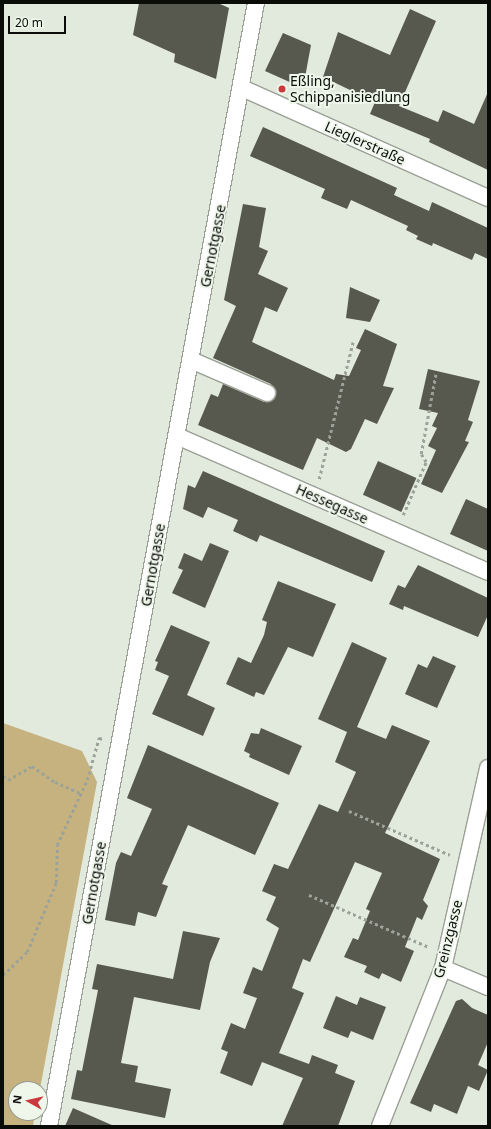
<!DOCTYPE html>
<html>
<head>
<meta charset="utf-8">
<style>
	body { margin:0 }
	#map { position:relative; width:491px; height:1129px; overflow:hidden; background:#e2e9dd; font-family:"Noto Sans",sans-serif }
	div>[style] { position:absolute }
	.green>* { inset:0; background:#c6b27f }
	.building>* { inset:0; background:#58594e; transform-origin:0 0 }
	.path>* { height:2.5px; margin-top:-1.25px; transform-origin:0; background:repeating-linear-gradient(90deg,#9da299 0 3px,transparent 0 6px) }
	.roads { filter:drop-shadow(1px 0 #9aa095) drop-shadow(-1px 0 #9aa095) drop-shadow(0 1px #9aa095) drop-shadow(0 -1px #9aa095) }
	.minor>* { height:16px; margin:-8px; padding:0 8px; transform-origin:8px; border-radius:8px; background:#fff }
	.dots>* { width:11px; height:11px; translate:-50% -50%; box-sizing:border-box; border:2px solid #eff6ea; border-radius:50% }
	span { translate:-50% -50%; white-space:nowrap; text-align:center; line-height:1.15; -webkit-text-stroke:4px #eff6ea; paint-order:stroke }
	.poi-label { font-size:14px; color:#0a0c08 }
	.left { translate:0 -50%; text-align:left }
	.street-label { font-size:14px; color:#0a0c08 }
	.frame { position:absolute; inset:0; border:4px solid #0a0c08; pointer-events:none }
	.north { position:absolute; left:8px; top:1081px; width:40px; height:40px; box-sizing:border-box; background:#eff6ea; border:1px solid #939890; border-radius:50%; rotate:278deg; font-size:11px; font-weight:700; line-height:16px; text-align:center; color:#0a0c08 }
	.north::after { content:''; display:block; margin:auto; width:14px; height:18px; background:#ca3a3d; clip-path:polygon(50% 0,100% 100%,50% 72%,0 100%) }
	.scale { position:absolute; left:8px; top:16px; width:58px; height:18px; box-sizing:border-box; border:2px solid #0a0c08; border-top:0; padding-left:5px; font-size:12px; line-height:14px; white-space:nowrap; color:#0a0c08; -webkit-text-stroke:3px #eff6ea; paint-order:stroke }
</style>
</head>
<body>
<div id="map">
	<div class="green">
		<div style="clip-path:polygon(3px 723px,82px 751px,97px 782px,40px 1089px,16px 1089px,16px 1113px,35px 1113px,33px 1126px,3px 1126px)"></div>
	</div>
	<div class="building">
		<div style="clip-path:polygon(139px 3px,218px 3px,229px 8px,216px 79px,174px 62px,175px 54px,133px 35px)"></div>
		<div style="clip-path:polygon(410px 9px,436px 21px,399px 106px,438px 122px,443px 110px,474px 124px,488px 92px,488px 170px,429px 142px,430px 139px,370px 114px,375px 102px,323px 77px,338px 32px,390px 55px)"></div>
		<div style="clip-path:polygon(283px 33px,311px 45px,303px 88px,265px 71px)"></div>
		<div style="clip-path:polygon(263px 127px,397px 188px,394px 195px,429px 211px,432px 202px,488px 228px,488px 259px,475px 253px,472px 260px,433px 243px,432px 246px,416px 239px,418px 236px,406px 230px,408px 226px,351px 200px,347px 209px,321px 198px,325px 189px,250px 156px)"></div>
		<div style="clip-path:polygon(243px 204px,266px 208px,259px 247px,268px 251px,258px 274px,288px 288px,277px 312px,265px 307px,252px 342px,334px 380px,336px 374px,349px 376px,361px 350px,356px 348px,365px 329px,397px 344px,383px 386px,394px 388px,377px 424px,365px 419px,351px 449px,346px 452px,317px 438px,303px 470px,198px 425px,211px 394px,218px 397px,223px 384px,264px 402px,276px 396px,271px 384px,213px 358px,236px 306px,224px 300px)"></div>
		<div style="clip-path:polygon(350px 287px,380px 300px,370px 322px,346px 318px)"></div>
		<div style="clip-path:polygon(428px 369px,480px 381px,468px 420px,473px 422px,465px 441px,469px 442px,442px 493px,421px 484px,436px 450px,428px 446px,437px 428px,432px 426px,438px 413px,419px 409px)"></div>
		<div style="left:378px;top:461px;width:42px;height:37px;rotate:24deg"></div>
		<div style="clip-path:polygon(203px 471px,385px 551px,372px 582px,260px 535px,257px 542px,233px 531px,238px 520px,208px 507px,203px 518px,183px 509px,188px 485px,195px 488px)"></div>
		<div style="clip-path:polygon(466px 499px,488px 509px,488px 551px,450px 534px)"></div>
		<div style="clip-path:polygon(210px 543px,229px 551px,205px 608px,172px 593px,183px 570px,178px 568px,184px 553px,202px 561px)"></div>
		<div style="clip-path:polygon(418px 565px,488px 598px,488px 615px,478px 637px,404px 606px,403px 610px,389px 604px,398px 585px,405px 588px)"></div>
		<div style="clip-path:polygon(278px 581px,336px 604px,313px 657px,288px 647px,264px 695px,256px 692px,254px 697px,226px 684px,238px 657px,251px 663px,264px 635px,267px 622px,262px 620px)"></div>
		<div style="clip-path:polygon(171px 625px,210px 642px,187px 695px,215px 708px,203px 736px,152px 714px,169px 676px,155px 670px,158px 662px,155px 661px)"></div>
		<div style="clip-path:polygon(352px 642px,387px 658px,357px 727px,386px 739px,392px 725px,430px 741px,385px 833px,440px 859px,423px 900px,428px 906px,422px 920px,417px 917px,405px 947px,414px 951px,401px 982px,382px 973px,379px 979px,364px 972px,367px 966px,344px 957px,353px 938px,358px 940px,370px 911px,366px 909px,382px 873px,355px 862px,310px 962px,303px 959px,292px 988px,304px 993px,279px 1053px,309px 1064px,312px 1055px,338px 1065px,335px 1073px,355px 1081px,338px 1126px,282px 1126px,303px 1078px,262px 1062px,252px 1086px,220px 1073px,228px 1052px,221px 1049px,231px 1023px,245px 1029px,257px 998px,243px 993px,253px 967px,262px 971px,279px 928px,266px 920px,276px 897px,262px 891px,274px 864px,288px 869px,319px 804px,338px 812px,356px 772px,335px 762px,347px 732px,318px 719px)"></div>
		<div style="clip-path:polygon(433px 656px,456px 666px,437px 708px,405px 694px,418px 664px,427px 668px)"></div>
		<div style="clip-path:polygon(261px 728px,302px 746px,289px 775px,249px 757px,250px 754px,244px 751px,251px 733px,259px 734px)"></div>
		<div style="clip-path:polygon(148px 745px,279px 803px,255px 855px,188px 825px,162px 884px,168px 886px,156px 917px,138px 912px,135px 926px,105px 920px,116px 863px,121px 852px,131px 856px,152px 809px,127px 798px)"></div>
		<div style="clip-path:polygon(183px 931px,220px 938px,210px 962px,200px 1010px,134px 997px,121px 1063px,138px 1066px,135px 1082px,171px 1089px,165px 1118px,71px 1099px,77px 1070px,82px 1071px,98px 990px,92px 989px,97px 964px,173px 979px)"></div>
		<div style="clip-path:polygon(336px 996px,357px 1005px,360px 997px,386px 1007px,373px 1040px,351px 1031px,348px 1038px,323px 1028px)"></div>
		<div style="clip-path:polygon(462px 999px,472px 1008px,488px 1015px,488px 1042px,478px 1065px,488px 1070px,479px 1091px,468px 1086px,457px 1114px,434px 1104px,431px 1112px,410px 1103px,456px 1001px)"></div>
		<div style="clip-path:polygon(73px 1108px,114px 1126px,65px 1126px)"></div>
	</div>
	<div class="path">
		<div style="left:319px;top:479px;width:141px;rotate:-76.1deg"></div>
		<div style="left:403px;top:515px;width:58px;rotate:-66.5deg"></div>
		<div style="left:426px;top:462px;width:9px;rotate:-122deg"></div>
		<div style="left:421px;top:454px;width:83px;rotate:-79.6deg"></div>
		<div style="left:3px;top:776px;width:6px;rotate:39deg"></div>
		<div style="left:8px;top:780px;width:28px;rotate:-30deg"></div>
		<div style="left:32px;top:766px;width:28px;rotate:35deg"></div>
		<div style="left:55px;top:782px;width:27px;rotate:24deg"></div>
		<div style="left:349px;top:811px;width:110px;rotate:23.5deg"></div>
		<div style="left:309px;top:895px;width:131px;rotate:23.4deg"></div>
		<div style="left:3px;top:975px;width:33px;rotate:-44deg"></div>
		<div style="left:27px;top:952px;width:75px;rotate:-67.2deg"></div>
		<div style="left:56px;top:883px;width:38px;rotate:-88deg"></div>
		<div style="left:57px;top:845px;width:72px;rotate:-65.2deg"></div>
		<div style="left:87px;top:780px;width:44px;rotate:-74.1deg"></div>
		<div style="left:99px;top:738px;width:5px;rotate:11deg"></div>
	</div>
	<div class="roads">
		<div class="minor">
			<div style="left:242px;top:88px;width:269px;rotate:24.1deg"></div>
			<div style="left:191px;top:360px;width:83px;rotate:23.5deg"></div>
			<div style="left:177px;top:436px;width:339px;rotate:23.6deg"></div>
			<div style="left:443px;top:968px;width:49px;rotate:22.9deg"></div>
			<div style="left:49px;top:1126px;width:1142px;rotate:-79.56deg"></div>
			<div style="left:380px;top:1126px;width:170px;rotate:-68.3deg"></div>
			<div style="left:443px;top:968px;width:205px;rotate:-77.3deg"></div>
		</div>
	</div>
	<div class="dots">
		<div style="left:282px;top:89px;background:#ca3a3d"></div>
	</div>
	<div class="poi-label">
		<span class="left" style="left:290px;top:89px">Eßling,<br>Schippanisiedlung</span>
	</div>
	<div class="street-label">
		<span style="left:365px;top:143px;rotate:24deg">Lieglerstraße</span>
		<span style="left:213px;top:246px;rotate:-79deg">Gernotgasse</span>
		<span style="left:332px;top:504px;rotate:24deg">Hessegasse</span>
		<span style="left:153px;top:565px;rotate:-80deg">Gernotgasse</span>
		<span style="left:94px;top:883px;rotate:-80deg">Gernotgasse</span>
		<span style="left:448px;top:939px;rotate:-76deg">Greinzgasse</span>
	</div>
	<div class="frame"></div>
	<div class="north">N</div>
	<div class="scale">20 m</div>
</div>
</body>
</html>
